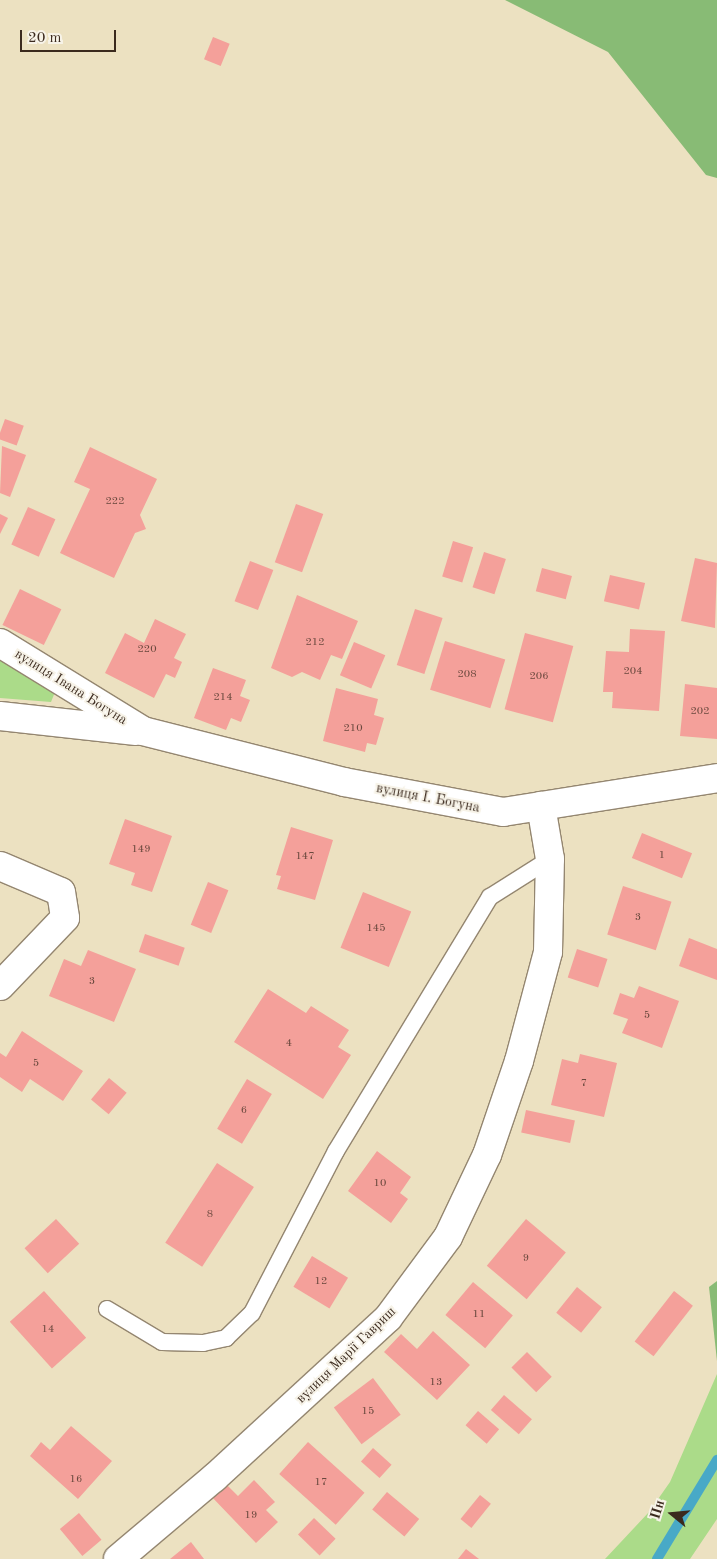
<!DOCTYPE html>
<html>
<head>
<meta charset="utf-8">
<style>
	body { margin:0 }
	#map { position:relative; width:717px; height:1559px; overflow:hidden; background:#ece1c1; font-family:"Old Standard TT",serif }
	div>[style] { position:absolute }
	.green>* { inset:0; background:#abdb89 }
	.forest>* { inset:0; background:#88bb75 }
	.stream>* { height:10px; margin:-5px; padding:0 5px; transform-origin:5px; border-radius:5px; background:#48a9c7 }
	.building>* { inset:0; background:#f4a09a; transform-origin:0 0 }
	.roads { filter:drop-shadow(1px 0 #948670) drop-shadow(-1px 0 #948670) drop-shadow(0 1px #948670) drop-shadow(0 -1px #948670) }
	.service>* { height:16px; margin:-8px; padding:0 8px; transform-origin:8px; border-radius:8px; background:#fff }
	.minor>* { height:28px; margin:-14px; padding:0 14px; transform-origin:14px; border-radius:14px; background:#fff }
	.tertiary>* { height:28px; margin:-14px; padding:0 14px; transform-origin:14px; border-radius:14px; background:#fff }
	span { translate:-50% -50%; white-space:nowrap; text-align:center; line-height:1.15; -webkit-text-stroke:4px #f7f3e8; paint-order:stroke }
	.number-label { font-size:11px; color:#69483d }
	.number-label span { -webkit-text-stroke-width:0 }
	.street-label { font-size:14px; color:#3b2a1e }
	.north { position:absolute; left:647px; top:1489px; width:50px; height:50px; -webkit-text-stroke:4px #f7f3e8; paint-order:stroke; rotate:287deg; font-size:14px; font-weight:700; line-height:20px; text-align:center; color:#3b2a1e }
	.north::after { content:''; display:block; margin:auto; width:18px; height:22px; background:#3b2a1e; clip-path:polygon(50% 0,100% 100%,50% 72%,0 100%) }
	.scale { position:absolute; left:20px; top:30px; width:96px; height:22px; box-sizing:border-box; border:2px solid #3b2a1e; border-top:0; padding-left:6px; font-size:15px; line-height:18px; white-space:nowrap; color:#3b2a1e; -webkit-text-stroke:4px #f7f3e8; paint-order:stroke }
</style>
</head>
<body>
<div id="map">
	<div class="green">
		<div style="clip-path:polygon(0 660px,55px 692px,51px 702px,0 698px)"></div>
		<div style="clip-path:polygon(717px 1374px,717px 1519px,690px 1559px,605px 1559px,649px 1512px,670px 1482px)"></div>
	</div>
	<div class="forest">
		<div style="clip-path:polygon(505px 0,717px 0,717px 178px,706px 175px,608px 52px)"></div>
		<div style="clip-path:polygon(717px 1281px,717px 1361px,709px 1287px)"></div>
	</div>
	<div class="stream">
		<div style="left:657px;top:1559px;width:116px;rotate:-58.8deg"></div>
	</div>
	<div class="building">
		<div style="left:213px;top:37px;width:18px;height:24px;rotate:22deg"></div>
		<div style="left:5px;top:419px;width:20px;height:21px;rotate:20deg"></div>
		<div style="clip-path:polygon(2px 446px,26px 455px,10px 497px,0 493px)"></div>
		<div style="clip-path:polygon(90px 447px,157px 479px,140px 515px,146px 529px,135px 533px,114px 578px,60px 553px,90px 489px,74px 482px)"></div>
		<div style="left:296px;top:504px;width:29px;height:62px;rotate:20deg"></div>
		<div style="left:28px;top:507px;width:30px;height:41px;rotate:24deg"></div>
		<div style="clip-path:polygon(0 514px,8px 518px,0 534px)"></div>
		<div style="left:453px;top:541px;width:21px;height:37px;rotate:17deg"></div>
		<div style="left:484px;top:552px;width:23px;height:37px;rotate:18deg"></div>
		<div style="clip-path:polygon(695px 558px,717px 563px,715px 628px,681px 621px)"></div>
		<div style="left:250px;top:561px;width:25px;height:43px;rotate:21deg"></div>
		<div style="left:542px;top:568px;width:31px;height:24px;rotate:15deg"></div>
		<div style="left:610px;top:575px;width:36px;height:27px;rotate:13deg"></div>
		<div style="left:20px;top:589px;width:46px;height:40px;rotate:26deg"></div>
		<div style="clip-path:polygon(297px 595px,358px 621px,342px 659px,331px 655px,320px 680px,302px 672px,292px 677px,271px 668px)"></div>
		<div style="left:415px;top:609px;width:29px;height:59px;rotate:18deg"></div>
		<div style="clip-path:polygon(155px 619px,186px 634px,174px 658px,182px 662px,175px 678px,166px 674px,154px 698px,105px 673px,125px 633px,144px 643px)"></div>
		<div style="clip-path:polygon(630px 629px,665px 631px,659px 711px,612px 708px,613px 692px,603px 692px,606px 651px,629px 652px)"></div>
		<div style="left:525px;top:633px;width:50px;height:79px;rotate:15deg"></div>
		<div style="left:445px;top:641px;width:63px;height:51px;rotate:17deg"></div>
		<div style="left:354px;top:642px;width:34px;height:36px;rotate:23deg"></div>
		<div style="clip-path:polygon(213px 668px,246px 680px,240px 696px,250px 700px,241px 722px,231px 718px,226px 730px,194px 718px)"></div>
		<div style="clip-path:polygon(685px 684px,717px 688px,717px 739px,680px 736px)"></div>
		<div style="clip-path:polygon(336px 688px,378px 699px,374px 715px,384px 718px,376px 745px,367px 743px,365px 752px,323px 741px)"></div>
		<div style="clip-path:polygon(125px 819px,172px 836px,152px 892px,131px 885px,135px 873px,109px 864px)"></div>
		<div style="clip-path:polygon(291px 827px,333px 840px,315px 900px,277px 889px,281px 876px,276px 875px)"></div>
		<div style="left:642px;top:833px;width:54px;height:27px;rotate:22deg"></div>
		<div style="left:208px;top:882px;width:22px;height:46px;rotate:22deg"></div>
		<div style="left:623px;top:886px;width:51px;height:51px;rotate:18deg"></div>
		<div style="left:363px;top:892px;width:52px;height:60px;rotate:22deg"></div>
		<div style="left:145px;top:934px;width:42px;height:19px;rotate:19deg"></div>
		<div style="clip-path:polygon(689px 938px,717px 949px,717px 980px,679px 966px)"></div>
		<div style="left:577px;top:949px;width:32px;height:30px;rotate:18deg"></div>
		<div style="clip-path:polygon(88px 950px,136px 969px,114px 1022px,49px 996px,64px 959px,81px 966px)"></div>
		<div style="clip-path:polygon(639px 986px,679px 1001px,662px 1048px,622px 1033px,628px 1019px,613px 1014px,620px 993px,634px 998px)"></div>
		<div style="clip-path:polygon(268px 989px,306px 1013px,311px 1006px,349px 1030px,338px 1047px,351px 1055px,323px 1099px,234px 1042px)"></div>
		<div style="clip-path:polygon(22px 1031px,83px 1071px,63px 1101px,30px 1079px,22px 1092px,0 1077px,0 1053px,6px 1057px)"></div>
		<div style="clip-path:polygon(580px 1054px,617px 1063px,604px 1117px,551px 1105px,562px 1059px,578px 1063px)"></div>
		<div style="left:109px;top:1078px;width:23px;height:28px;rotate:40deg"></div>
		<div style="left:247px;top:1079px;width:29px;height:58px;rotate:31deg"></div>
		<div style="left:526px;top:1110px;width:50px;height:23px;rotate:12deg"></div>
		<div style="clip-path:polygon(377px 1151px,411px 1177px,400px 1193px,408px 1199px,391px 1223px,348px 1191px)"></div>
		<div style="left:217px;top:1163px;width:44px;height:95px;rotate:33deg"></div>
		<div style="left:56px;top:1219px;width:34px;height:43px;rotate:47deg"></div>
		<div style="left:526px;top:1219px;width:52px;height:61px;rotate:40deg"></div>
		<div style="left:312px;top:1256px;width:42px;height:36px;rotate:31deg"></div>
		<div style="left:473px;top:1282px;width:52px;height:43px;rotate:40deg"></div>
		<div style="left:577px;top:1287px;width:32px;height:33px;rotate:39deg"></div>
		<div style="left:44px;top:1291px;width:63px;height:46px;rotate:48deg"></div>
		<div style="left:674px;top:1291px;width:24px;height:64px;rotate:38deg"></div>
		<div style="clip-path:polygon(433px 1331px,470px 1365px,437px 1400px,384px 1352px,401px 1334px,417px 1349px)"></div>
		<div style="left:527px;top:1352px;width:35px;height:22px;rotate:45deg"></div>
		<div style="left:373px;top:1378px;width:46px;height:49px;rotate:53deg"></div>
		<div style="left:504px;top:1395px;width:37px;height:20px;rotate:41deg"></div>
		<div style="left:478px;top:1411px;width:28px;height:19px;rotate:41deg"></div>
		<div style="clip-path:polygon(71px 1426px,112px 1461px,78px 1499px,30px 1456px,41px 1442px,50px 1450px)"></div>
		<div style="left:308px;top:1442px;width:76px;height:43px;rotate:42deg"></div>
		<div style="left:373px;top:1448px;width:25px;height:18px;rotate:42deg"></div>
		<div style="clip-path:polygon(254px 1480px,275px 1502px,266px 1510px,278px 1522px,256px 1543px,210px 1495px,224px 1482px,238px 1496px)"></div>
		<div style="left:387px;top:1492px;width:42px;height:23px;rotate:40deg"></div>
		<div style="left:480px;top:1495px;width:14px;height:31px;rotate:39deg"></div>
		<div style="left:79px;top:1513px;width:35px;height:25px;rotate:50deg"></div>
		<div style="left:314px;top:1518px;width:30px;height:23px;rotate:44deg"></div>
		<div style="clip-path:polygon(191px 1542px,204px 1559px,170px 1559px)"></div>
		<div style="clip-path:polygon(466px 1549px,479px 1559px,458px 1559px)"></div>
	</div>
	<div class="roads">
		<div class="service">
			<div style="left:107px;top:1309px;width:64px;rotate:31deg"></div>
			<div style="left:162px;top:1342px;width:41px;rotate:1.4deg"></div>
			<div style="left:203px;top:1343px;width:24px;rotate:-12deg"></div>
			<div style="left:226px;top:1338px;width:36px;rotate:-44deg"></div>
			<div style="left:252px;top:1313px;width:182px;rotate:-62.6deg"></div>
			<div style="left:336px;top:1151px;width:297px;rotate:-58.8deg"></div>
			<div style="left:490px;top:897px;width:71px;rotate:-32.3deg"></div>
		</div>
		<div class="minor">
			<div style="left:0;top:643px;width:168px;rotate:31.6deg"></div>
			<div style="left:0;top:716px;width:137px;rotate:6.3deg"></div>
			<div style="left:0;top:866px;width:66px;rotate:23.1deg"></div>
			<div style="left:61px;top:892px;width:26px;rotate:81deg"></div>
			<div style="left:65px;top:918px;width:94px;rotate:133.7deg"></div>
			<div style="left:118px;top:1559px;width:126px;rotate:-40.2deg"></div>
			<div style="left:214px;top:1478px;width:236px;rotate:-42.6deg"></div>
			<div style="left:388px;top:1318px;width:101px;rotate:-53.5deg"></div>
			<div style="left:448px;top:1237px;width:91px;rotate:-64.6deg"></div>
			<div style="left:487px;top:1155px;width:99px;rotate:-71.2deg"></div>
			<div style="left:519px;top:1061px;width:113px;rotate:-75.1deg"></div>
			<div style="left:548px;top:952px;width:93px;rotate:-88.8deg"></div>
			<div style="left:550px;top:859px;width:54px;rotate:-99.6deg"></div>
		</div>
		<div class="tertiary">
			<div style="left:143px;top:731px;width:207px;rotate:14.2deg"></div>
			<div style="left:344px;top:782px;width:162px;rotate:10.7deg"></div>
			<div style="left:503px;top:812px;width:217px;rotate:-9deg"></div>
		</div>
	</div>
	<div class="number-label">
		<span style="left:115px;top:502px">222</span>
		<span style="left:315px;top:643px">212</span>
		<span style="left:147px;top:650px">220</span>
		<span style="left:633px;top:672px">204</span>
		<span style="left:467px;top:675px">208</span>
		<span style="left:539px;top:677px">206</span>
		<span style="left:223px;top:698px">214</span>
		<span style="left:700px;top:712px">202</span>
		<span style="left:353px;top:729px">210</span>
		<span style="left:141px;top:850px">149</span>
		<span style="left:662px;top:856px">1</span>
		<span style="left:305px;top:857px">147</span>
		<span style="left:638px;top:918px">3</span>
		<span style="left:376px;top:929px">145</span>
		<span style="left:92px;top:982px">3</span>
		<span style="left:647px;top:1016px">5</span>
		<span style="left:289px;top:1044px">4</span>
		<span style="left:36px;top:1064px">5</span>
		<span style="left:584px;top:1084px">7</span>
		<span style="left:244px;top:1111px">6</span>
		<span style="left:380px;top:1184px">10</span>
		<span style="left:210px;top:1215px">8</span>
		<span style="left:526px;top:1259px">9</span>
		<span style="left:321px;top:1282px">12</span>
		<span style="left:479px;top:1315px">11</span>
		<span style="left:48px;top:1330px">14</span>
		<span style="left:436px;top:1383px">13</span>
		<span style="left:368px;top:1412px">15</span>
		<span style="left:76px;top:1480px">16</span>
		<span style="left:321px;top:1483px">17</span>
		<span style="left:251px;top:1516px">19</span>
	</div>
	<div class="street-label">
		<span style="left:71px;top:687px;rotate:32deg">вулиця Івана Богуна</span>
		<span style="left:428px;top:798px;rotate:11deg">вулиця І. Богуна</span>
		<span style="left:346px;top:1355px;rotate:-44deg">вулиця Марії Гавриш</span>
	</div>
	<div class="north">Пн</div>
	<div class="scale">20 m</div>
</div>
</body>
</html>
